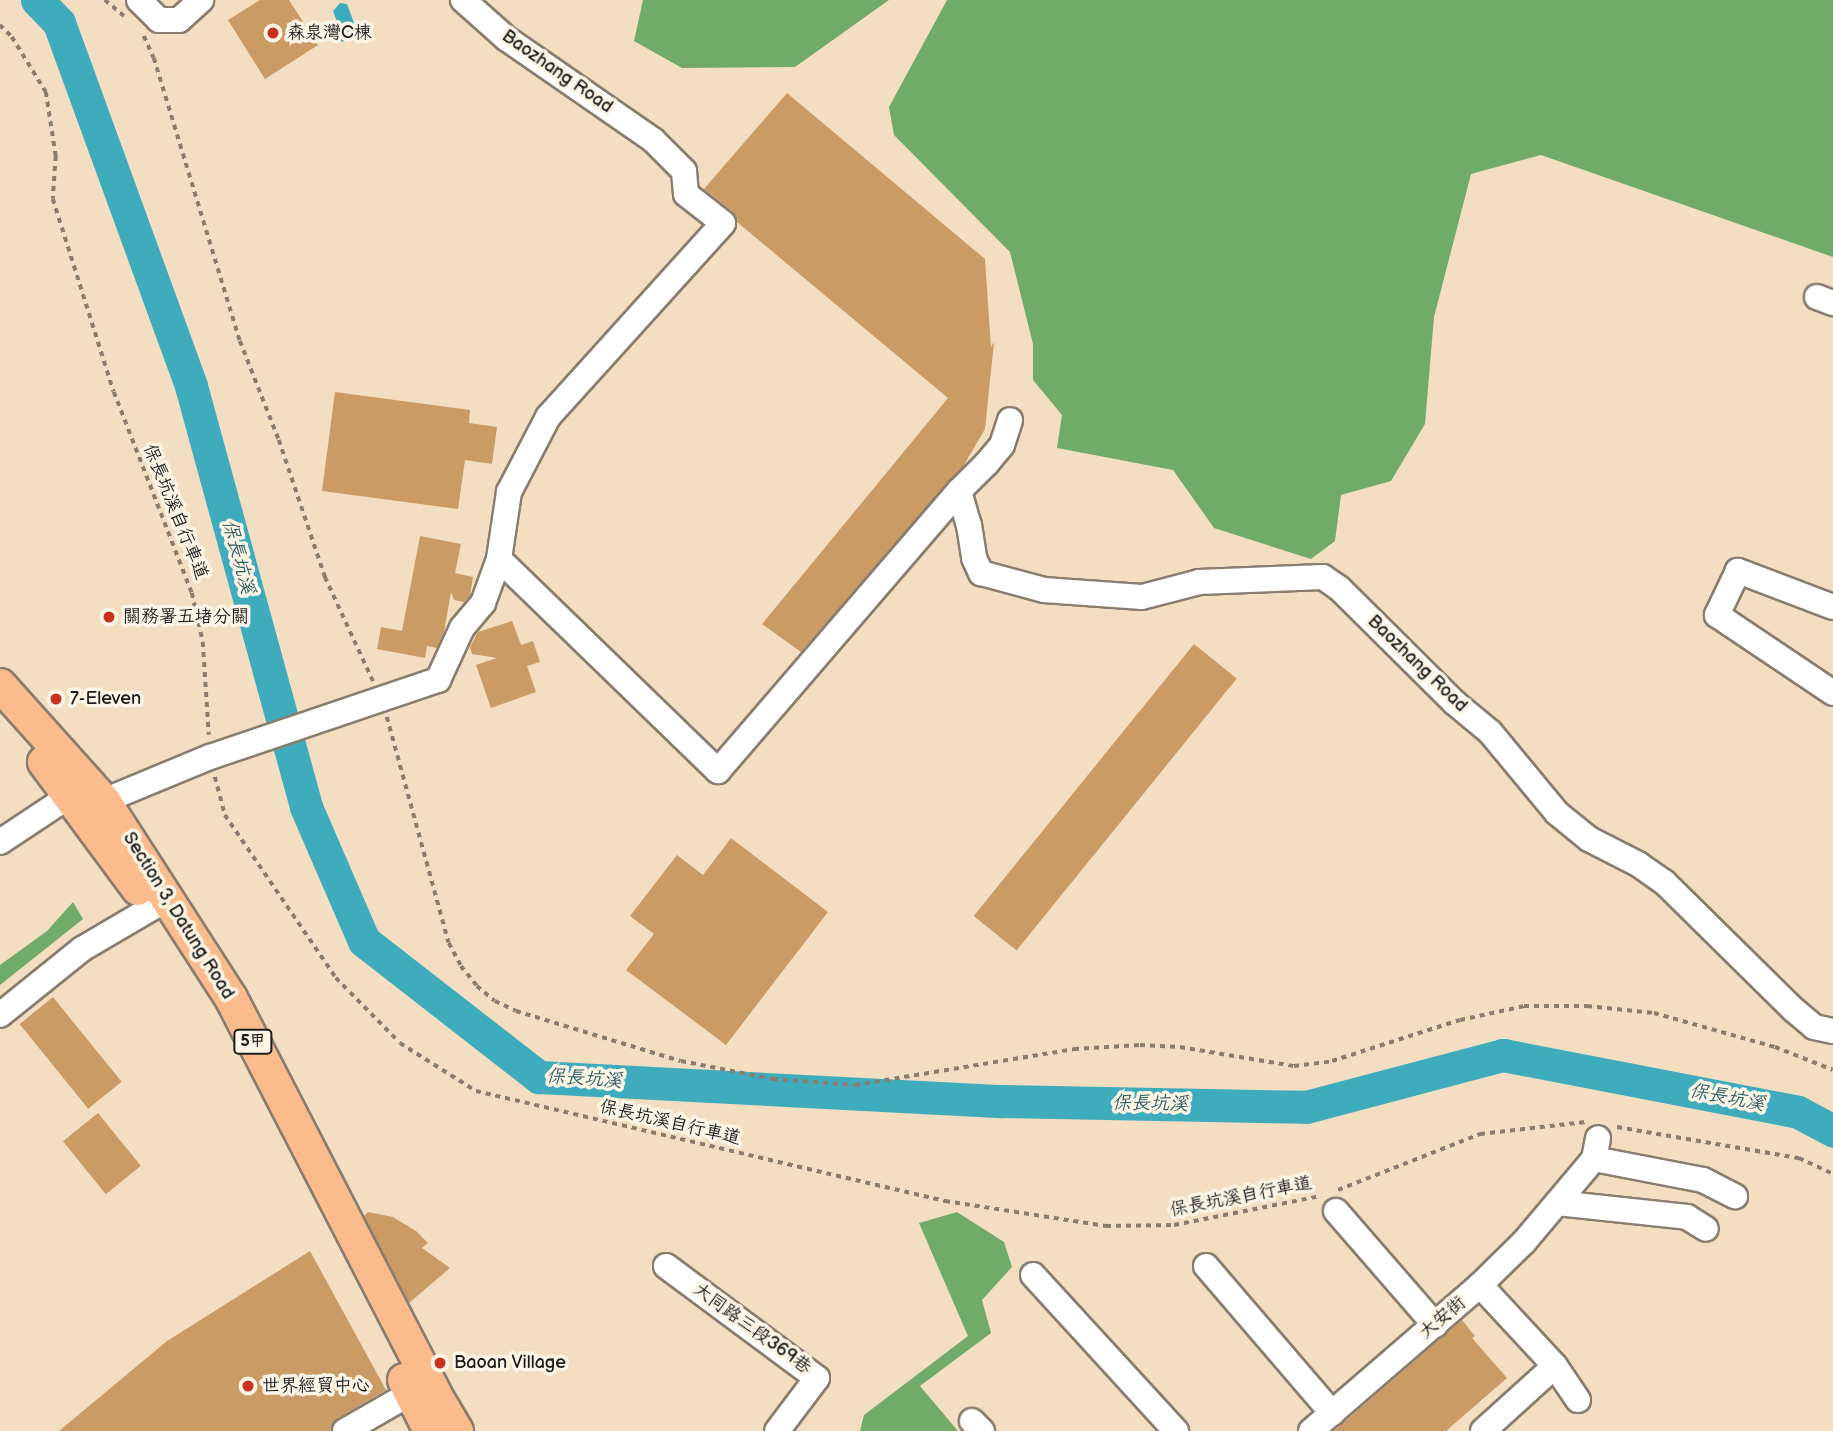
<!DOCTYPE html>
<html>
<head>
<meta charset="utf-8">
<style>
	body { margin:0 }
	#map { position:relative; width:1833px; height:1431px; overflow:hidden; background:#f4dec1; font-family:"Balsamiq Sans","LXGW WenKai TC",sans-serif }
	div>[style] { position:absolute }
	.forest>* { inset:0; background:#71ab6a }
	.water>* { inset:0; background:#3facbe }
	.river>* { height:33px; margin:-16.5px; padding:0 16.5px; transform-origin:16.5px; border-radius:16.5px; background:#3facbe }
	.building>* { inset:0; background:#cb9b65; transform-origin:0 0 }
	.path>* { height:3.5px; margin-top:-1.75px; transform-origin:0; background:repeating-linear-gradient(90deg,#887d6e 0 5px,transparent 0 10px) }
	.roads { filter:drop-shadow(2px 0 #887d6e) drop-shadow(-2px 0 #887d6e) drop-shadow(0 2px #887d6e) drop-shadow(0 -2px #887d6e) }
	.minor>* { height:24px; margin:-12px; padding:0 12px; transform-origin:12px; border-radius:12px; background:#fff }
	.major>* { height:32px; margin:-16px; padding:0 16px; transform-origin:16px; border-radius:16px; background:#fbbb8d }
	.dots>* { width:19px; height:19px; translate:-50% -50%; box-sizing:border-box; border:4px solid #fcf5e5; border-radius:50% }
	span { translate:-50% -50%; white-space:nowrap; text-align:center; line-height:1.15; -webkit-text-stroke:7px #fcf5e5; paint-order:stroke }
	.shield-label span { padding:2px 5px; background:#fcf5e5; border:2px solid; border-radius:5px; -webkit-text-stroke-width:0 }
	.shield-label { font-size:16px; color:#1c1c1c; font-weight:700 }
	.poi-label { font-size:18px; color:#1c1c1c }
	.left { translate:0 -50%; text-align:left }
	.street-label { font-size:18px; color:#1c1c1c }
	.water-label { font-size:19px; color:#2c5d65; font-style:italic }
</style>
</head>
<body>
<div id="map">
	<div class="forest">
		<div style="clip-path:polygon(643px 0,889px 0,795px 67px,682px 68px,634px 41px)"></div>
		<div style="clip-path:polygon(947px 0,1833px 0,1833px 257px,1541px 155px,1471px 174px,1434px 317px,1425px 424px,1391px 481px,1341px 495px,1335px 541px,1311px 559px,1214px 528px,1173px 470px,1057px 448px,1062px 415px,1033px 380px,1033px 344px,1010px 252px,894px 135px,889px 107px)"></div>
		<div style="clip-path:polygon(73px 902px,83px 919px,0 985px,0 965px,47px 931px)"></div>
		<div style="clip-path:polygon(957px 1212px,1004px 1242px,1012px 1267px,982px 1300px,991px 1333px,920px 1386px,958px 1431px,860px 1431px,864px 1415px,968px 1336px,919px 1223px)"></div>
	</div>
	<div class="water">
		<div style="clip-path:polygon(340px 3px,347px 4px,354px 23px,351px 38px,342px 42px,336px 35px,337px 22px,333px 11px)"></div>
	</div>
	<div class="river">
		<div style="left:37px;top:0;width:32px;rotate:46deg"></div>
		<div style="left:59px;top:23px;width:386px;rotate:70deg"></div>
		<div style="left:191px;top:386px;width:436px;rotate:74.7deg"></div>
		<div style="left:306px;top:807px;width:146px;rotate:66.6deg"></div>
		<div style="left:364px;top:941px;width:222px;rotate:37.9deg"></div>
		<div style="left:539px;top:1077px;width:464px;rotate:3deg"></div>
		<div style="left:1002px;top:1101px;width:304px;rotate:1.1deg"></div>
		<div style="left:1306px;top:1107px;width:204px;rotate:-14.8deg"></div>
		<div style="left:1503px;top:1055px;width:300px;rotate:10.9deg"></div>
		<div style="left:1798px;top:1112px;width:40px;rotate:28deg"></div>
	</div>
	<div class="building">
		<div style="clip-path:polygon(260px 0,289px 0,318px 45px,265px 79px,228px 20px)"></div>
		<div style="clip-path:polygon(787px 93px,985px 259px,991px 347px,994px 342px,985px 429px,964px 465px,801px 652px,762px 624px,948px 398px,737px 222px,732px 211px,704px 189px)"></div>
		<div style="clip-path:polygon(335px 392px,470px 410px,469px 423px,497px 427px,492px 464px,465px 460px,458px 509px,322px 491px)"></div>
		<div style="clip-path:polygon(420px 536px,461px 544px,455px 573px,473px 577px,470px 596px,464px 602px,454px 600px,451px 592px,444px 632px,437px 648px,427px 646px,425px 658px,377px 649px,381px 627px,402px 631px)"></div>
		<div style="clip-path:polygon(512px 621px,521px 645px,533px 641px,540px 662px,527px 666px,536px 692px,491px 708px,476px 665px,497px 658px,472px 654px,470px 647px,478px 632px)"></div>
		<div style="left:1194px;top:644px;width:55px;height:350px;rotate:39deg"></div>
		<div style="clip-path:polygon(731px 838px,828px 912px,726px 1045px,626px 970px,654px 934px,630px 916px,677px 855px,703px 875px)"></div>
		<div style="left:53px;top:997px;width:109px;height:43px;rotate:51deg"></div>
		<div style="left:98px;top:1113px;width:68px;height:45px;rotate:51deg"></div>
		<div style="clip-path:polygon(368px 1212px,393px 1217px,416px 1231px,428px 1243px,422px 1248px,450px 1268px,409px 1303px,364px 1216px)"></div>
		<div style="clip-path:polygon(310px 1251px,386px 1390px,338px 1418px,330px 1431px,59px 1431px,167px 1341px)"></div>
		<div style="clip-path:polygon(1462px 1320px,1475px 1336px,1472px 1338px,1507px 1378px,1446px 1431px,1334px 1431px)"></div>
	</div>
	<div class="path">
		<div style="left:105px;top:0;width:25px;rotate:40deg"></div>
		<div style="left:0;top:25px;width:17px;rotate:45deg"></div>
		<div style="left:12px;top:37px;width:65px;rotate:58.3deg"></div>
		<div style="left:46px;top:92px;width:65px;rotate:81.1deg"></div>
		<div style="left:56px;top:156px;width:43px;rotate:94deg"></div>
		<div style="left:53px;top:199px;width:202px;rotate:72.5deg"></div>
		<div style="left:114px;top:392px;width:216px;rotate:68.8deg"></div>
		<div style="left:192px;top:593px;width:50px;rotate:77.3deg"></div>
		<div style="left:203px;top:642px;width:93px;rotate:86.3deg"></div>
		<div style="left:144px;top:36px;width:24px;rotate:66deg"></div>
		<div style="left:154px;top:58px;width:296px;rotate:73.1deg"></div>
		<div style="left:240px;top:341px;width:106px;rotate:68.5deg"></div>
		<div style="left:279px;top:440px;width:145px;rotate:71.4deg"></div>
		<div style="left:325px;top:577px;width:115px;rotate:65.2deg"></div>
		<div style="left:387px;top:717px;width:234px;rotate:74.7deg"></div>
		<div style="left:449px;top:943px;width:26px;rotate:62deg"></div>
		<div style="left:461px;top:966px;width:26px;rotate:51deg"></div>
		<div style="left:477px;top:986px;width:23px;rotate:40deg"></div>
		<div style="left:495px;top:1001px;width:23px;rotate:25deg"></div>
		<div style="left:516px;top:1011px;width:172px;rotate:16.9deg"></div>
		<div style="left:681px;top:1061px;width:94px;rotate:11.1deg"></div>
		<div style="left:773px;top:1079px;width:82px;rotate:4.2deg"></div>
		<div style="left:855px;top:1085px;width:222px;rotate:-9.3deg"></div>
		<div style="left:1074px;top:1049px;width:66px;rotate:-3.5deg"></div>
		<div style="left:1140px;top:1045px;width:40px;rotate:2.9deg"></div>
		<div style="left:1180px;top:1047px;width:116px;rotate:9.5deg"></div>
		<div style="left:1294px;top:1066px;width:38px;rotate:-7deg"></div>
		<div style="left:1332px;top:1061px;width:134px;rotate:-17.8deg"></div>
		<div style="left:1460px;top:1020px;width:66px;rotate:-12.3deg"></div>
		<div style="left:1524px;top:1006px;width:63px"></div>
		<div style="left:1587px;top:1006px;width:67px;rotate:6deg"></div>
		<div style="left:1654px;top:1013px;width:126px;rotate:15.7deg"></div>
		<div style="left:1775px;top:1047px;width:62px;rotate:21.6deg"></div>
		<div style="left:215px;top:777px;width:39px;rotate:75deg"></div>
		<div style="left:225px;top:815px;width:197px;rotate:55.7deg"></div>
		<div style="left:336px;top:978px;width:91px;rotate:45.4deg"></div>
		<div style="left:400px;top:1043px;width:90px;rotate:32.3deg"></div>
		<div style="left:476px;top:1091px;width:482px;rotate:13.2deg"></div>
		<div style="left:945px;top:1201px;width:163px;rotate:8.8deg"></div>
		<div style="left:1106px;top:1226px;width:68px;rotate:-0.8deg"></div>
		<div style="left:1174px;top:1225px;width:150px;rotate:-11.2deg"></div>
		<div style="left:1617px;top:1127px;width:185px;rotate:9.7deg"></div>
		<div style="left:1799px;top:1158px;width:38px;rotate:25deg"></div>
		<div style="left:1338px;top:1190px;width:153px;rotate:-21.5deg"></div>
		<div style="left:1480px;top:1134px;width:106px;rotate:-6.5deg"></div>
	</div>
	<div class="roads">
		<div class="minor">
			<div style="left:139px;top:0;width:28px;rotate:45deg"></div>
			<div style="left:159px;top:20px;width:20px"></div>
			<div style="left:179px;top:20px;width:30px;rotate:-42deg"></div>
			<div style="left:1817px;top:297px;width:17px;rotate:21deg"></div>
			<div style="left:959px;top:491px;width:35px;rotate:74deg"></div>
			<div style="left:969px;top:525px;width:33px;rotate:81deg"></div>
			<div style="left:974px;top:558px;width:17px;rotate:65deg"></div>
			<div style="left:981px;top:573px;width:65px;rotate:15.1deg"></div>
			<div style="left:1044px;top:590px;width:98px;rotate:4.1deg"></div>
			<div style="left:1142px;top:597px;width:59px;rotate:-14.7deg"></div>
			<div style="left:1199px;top:582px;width:124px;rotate:-2.3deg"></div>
			<div style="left:1323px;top:577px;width:19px;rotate:35deg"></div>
			<div style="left:1339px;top:588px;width:163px;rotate:44.8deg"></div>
			<div style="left:1455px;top:703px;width:45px;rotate:39.6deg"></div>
			<div style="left:1490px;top:732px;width:105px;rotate:50.4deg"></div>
			<div style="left:1557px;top:813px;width:41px;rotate:39.1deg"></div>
			<div style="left:1589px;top:839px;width:55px;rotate:27deg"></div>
			<div style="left:1638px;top:864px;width:32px;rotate:35deg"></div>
			<div style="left:1664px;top:882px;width:182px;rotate:44.6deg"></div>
			<div style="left:1794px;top:1010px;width:26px;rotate:40deg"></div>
			<div style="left:1814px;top:1027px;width:19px;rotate:12deg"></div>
			<div style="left:499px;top:559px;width:305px;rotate:44.1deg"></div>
			<div style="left:718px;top:771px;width:369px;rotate:-49.3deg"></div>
			<div style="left:959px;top:491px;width:40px;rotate:-45deg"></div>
			<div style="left:987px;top:463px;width:23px;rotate:-50deg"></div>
			<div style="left:1002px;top:445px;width:26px;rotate:-72deg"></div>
			<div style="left:1833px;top:607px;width:102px;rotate:-159.2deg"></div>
			<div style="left:1738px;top:571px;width:49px;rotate:115.5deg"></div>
			<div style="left:1717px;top:615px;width:140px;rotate:33.9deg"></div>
			<div style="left:89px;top:807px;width:131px;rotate:-22.5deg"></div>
			<div style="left:210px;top:757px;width:241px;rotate:-18.7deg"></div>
			<div style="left:438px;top:680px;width:57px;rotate:-65.2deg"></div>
			<div style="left:462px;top:628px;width:33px;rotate:-50deg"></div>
			<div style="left:483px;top:603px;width:47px;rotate:-70deg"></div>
			<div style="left:499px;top:559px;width:68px;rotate:-81.5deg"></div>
			<div style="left:509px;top:492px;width:85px;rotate:-62.5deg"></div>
			<div style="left:548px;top:417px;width:261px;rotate:-47.9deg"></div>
			<div style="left:723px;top:223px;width:47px;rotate:-141.9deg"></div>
			<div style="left:686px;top:194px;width:23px;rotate:-95deg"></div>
			<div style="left:684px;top:171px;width:44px;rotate:-135deg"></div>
			<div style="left:653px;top:140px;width:178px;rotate:-145.3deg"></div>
			<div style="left:507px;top:39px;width:59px;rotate:-138.4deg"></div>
			<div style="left:0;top:842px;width:85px;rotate:-33.5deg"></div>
			<div style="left:0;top:1015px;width:105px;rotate:-38.8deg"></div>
			<div style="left:82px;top:949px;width:101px;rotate:-30.4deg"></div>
			<div style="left:1594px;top:1159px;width:111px;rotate:10.9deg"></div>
			<div style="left:1703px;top:1180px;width:36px;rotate:27deg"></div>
			<div style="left:1557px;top:1203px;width:131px;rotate:6.1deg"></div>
			<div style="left:1687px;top:1217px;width:22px;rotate:32deg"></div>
			<div style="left:1336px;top:1211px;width:151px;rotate:49deg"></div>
			<div style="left:666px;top:1266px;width:188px;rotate:36.6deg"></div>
			<div style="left:817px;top:1378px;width:66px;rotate:127deg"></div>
			<div style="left:1206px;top:1266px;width:194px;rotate:49.4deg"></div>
			<div style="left:1033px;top:1275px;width:212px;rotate:47.5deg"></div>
			<div style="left:1480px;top:1285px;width:110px;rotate:47.2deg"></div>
			<div style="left:1555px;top:1366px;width:41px;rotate:55.9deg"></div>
			<div style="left:972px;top:1421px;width:14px;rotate:45deg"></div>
			<div style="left:345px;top:1431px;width:76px;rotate:-29.9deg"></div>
			<div style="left:1311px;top:1431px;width:223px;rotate:-40.8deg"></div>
			<div style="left:1480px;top:1285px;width:62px;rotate:-44.3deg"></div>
			<div style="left:1524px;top:1242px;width:109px;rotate:-49.9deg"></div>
			<div style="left:1594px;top:1159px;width:21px;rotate:-79deg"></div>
			<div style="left:1483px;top:1431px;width:97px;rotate:-42.1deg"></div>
		</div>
		<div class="major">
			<div style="left:0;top:685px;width:156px;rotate:48.1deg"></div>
			<div style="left:104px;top:801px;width:234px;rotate:57.2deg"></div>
			<div style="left:231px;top:998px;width:445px;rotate:62.7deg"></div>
			<div style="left:435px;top:1394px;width:43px;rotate:59.3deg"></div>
			<div style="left:44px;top:762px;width:158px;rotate:53.5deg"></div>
			<div style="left:404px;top:1380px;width:57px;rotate:63deg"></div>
		</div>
	</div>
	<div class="dots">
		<div style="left:273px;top:33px;background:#c8321e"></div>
		<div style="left:109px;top:617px;background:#c8321e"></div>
		<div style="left:56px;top:699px;background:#c8321e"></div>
		<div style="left:440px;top:1363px;background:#c8321e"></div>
		<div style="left:248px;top:1386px;background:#c8321e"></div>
	</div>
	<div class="shield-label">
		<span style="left:253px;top:1042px">5甲</span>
	</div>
	<div class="poi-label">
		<span class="left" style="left:287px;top:33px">森泉灣C棟</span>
		<span class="left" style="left:123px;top:617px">關務署五堵分關</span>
		<span class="left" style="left:70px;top:699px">7-Eleven</span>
		<span class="left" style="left:454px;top:1363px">Baoan Village</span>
		<span class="left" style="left:262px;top:1386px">世界經貿中心</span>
	</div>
	<div class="street-label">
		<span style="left:557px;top:72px;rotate:35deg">Baozhang Road</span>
		<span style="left:175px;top:512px;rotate:68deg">保長坑溪自行車道</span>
		<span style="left:1417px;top:664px;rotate:44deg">Baozhang Road</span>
		<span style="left:178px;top:916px;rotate:58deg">Section 3, Datung Road</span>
		<span style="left:670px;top:1123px;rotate:13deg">保長坑溪自行車道</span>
		<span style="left:1241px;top:1197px;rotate:-11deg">保長坑溪自行車道</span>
		<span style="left:1443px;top:1318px;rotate:-41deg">大安街</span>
		<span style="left:752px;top:1329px;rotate:36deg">大同路三段369巷</span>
	</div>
	<div class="water-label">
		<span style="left:238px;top:557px;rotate:75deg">保長坑溪</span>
		<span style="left:584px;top:1079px;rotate:4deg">保長坑溪</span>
		<span style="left:1727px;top:1098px;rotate:11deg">保長坑溪</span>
		<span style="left:1150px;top:1104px;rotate:1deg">保長坑溪</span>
	</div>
</div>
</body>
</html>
